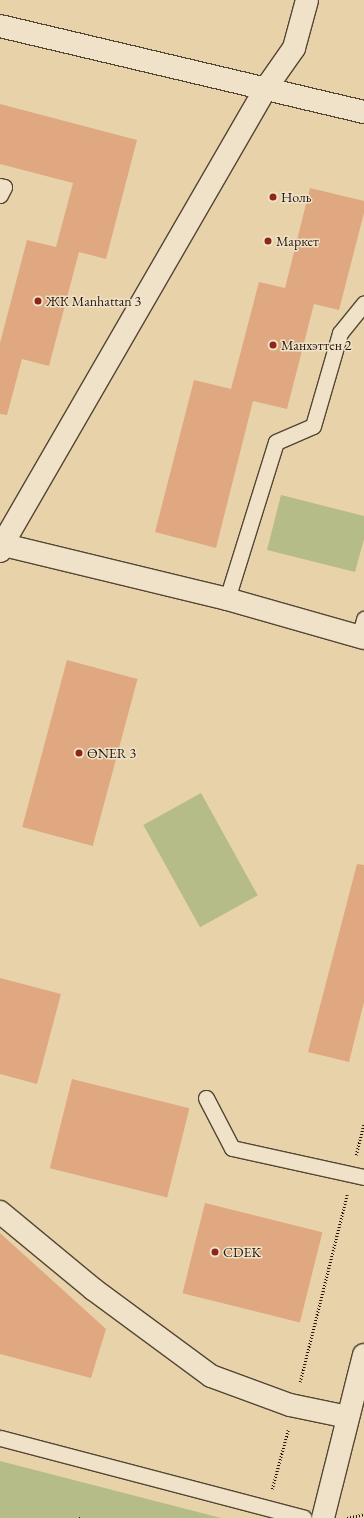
<!DOCTYPE html>
<html>
<head>
<meta charset="utf-8">
<style>
	body { margin:0 }
	#map { position:relative; width:364px; height:1518px; overflow:hidden; background:#e8d2aa; font-family:"EB Garamond",serif }
	div>[style] { position:absolute }
	.green>* { inset:0; background:#b6bc88; transform-origin:0 0 }
	.building>* { inset:0; background:#e0a880; transform-origin:0 0 }
	.path>* { height:2.5px; margin-top:-1.25px; transform-origin:0; background:repeating-linear-gradient(90deg,#22170d 0 1px,transparent 0 3px) }
	.roads { filter:drop-shadow(1px 0 #544634) drop-shadow(-1px 0 #544634) drop-shadow(0 1px #544634) drop-shadow(0 -1px #544634) }
	.lane>* { height:15px; margin:-7.5px; padding:0 7.5px; transform-origin:7.5px; border-radius:7.5px; background:#f0e2c8 }
	.street>* { height:22px; margin:-11px; padding:0 11px; transform-origin:11px; border-radius:11px; background:#f0e2c8 }
	.secondary>* { height:22px; margin:-11px; padding:0 11px; transform-origin:11px; border-radius:11px; background:#f0e2c8 }
	.dots>* { width:11px; height:11px; translate:-50% -50%; box-sizing:border-box; border:2px solid #f0e2c8; border-radius:50% }
	span { translate:-50% -50%; white-space:nowrap; text-align:center; line-height:1.15; -webkit-text-stroke:3px #f0e2c8; paint-order:stroke }
	.poi-label { font-size:14px; color:#22170d }
	.left { translate:0 -50%; text-align:left }
</style>
</head>
<body>
<div id="map">
	<div class="green">
		<div style="clip-path:polygon(281px 495px,364px 516px,364px 539px,355px 572px,267px 550px)"></div>
		<div style="left:201px;top:793px;width:117px;height:66px;rotate:61deg"></div>
		<div style="clip-path:polygon(0 1461px,221px 1518px,0 1518px)"></div>
	</div>
	<div class="building">
		<div style="clip-path:polygon(0 104px,137px 140px,106px 259px,79px 252px,49px 366px,22px 359px,7px 415px,0 414px,0 343px,27px 240px,56px 247px,73px 183px,0 164px)"></div>
		<div style="clip-path:polygon(310px 188px,364px 201px,364px 213px,339px 310px,314px 304px,287px 409px,253px 401px,216px 548px,155px 532px,194px 380px,231px 389px,259px 282px,285px 288px)"></div>
		<div style="left:67px;top:660px;width:73px;height:173px;rotate:15deg"></div>
		<div style="clip-path:polygon(357px 864px,364px 865px,364px 1002px,349px 1062px,308px 1052px)"></div>
		<div style="clip-path:polygon(0 978px,61px 994px,37px 1084px,0 1074px)"></div>
		<div style="left:72px;top:1079px;width:121px;height:92px;rotate:14deg"></div>
		<div style="left:205px;top:1203px;width:121px;height:93px;rotate:14deg"></div>
		<div style="clip-path:polygon(0 1233px,106px 1329px,91px 1378px,0 1354px)"></div>
	</div>
	<div class="path">
		<div style="left:356px;top:1155px;width:32px;rotate:-76deg"></div>
		<div style="left:300px;top:1382px;width:193px;rotate:-75.9deg"></div>
		<div style="left:272px;top:1489px;width:61px;rotate:-74.8deg"></div>
		<div style="left:79px;top:1518px;width:1px"></div>
		<div style="left:347px;top:1518px;width:17px;rotate:-13deg"></div>
	</div>
	<div class="roads">
		<div class="lane">
			<div style="left:0;top:186px;width:4px;rotate:14deg"></div>
			<div style="left:4px;top:187px;width:9px;rotate:117deg"></div>
			<div style="left:227px;top:599px;width:164px;rotate:-72.7deg"></div>
			<div style="left:276px;top:442px;width:40px;rotate:-23.4deg"></div>
			<div style="left:313px;top:426px;width:97px;rotate:-73.8deg"></div>
			<div style="left:340px;top:333px;width:38px;rotate:-51deg"></div>
			<div style="left:359px;top:637px;width:19px;rotate:-74deg"></div>
			<div style="left:206px;top:1098px;width:56px;rotate:62.5deg"></div>
			<div style="left:232px;top:1148px;width:135px;rotate:12.4deg"></div>
			<div style="left:0;top:1438px;width:314px;rotate:14.7deg"></div>
		</div>
		<div class="street">
			<div style="left:0;top:26px;width:374px;rotate:13.3deg"></div>
			<div style="left:0;top:544px;width:234px;rotate:13.6deg"></div>
			<div style="left:227px;top:599px;width:142px;rotate:15.9deg"></div>
			<div style="left:0;top:551px;width:6px;rotate:-72deg"></div>
			<div style="left:2px;top:545px;width:528px;rotate:-59.99deg"></div>
			<div style="left:266px;top:88px;width:49px;rotate:-55deg"></div>
			<div style="left:294px;top:48px;width:50px;rotate:-74.8deg"></div>
			<div style="left:0;top:1212px;width:121px;rotate:39.6deg"></div>
			<div style="left:93px;top:1289px;width:147px;rotate:36.4deg"></div>
			<div style="left:211px;top:1376px;width:84px;rotate:20.2deg"></div>
			<div style="left:290px;top:1405px;width:59px;rotate:11.7deg"></div>
		</div>
		<div class="secondary">
			<div style="left:323px;top:1518px;width:168px;rotate:-75.9deg"></div>
		</div>
	</div>
	<div class="dots">
		<div style="left:273px;top:197px;background:#8f2418"></div>
		<div style="left:268px;top:241px;background:#8f2418"></div>
		<div style="left:38px;top:301px;background:#8f2418"></div>
		<div style="left:273px;top:345px;background:#8f2418"></div>
		<div style="left:79px;top:753px;background:#8f2418"></div>
		<div style="left:215px;top:1252px;background:#8f2418"></div>
	</div>
	<div class="poi-label">
		<span class="left" style="left:281px;top:197px">Ноль</span>
		<span class="left" style="left:276px;top:241px">Маркет</span>
		<span class="left" style="left:46px;top:301px">ЖК Manhattan 3</span>
		<span class="left" style="left:281px;top:345px">Манхэттен 2</span>
		<span class="left" style="left:87px;top:753px">ӨNER 3</span>
		<span class="left" style="left:223px;top:1252px">CDEK</span>
	</div>
</div>
</body>
</html>
